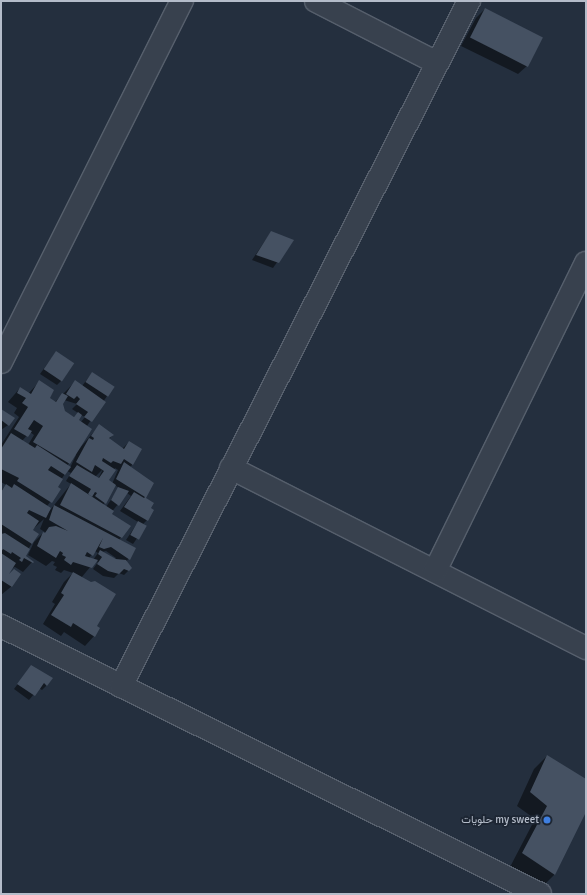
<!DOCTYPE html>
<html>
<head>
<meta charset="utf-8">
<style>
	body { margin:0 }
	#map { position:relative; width:587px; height:895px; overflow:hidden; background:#242f3e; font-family:Signika,Vazirmatn,sans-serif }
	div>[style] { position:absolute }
	.shadow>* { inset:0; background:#0007 }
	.building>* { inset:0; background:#455162; transform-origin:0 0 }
	.roads { filter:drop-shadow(1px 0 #565f6c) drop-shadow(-1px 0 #565f6c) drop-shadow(0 1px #565f6c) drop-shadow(0 -1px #565f6c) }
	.minor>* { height:22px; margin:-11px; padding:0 11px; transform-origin:11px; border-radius:11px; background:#38414e }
	.dots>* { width:11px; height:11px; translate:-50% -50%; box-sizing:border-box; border:2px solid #1d2633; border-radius:50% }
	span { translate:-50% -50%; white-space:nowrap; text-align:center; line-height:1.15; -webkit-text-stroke:3.5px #1d2633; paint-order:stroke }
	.poi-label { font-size:11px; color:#b4bcc9 }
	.right { translate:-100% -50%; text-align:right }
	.frame { position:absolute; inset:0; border:2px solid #b4bcc9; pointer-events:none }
</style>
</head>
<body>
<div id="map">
	<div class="shadow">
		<div style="clip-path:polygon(485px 9px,528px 65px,518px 74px,461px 46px,476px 18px)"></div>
		<div style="clip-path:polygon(271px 232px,292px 241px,273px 268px,252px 260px)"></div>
		<div style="clip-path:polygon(56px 352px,62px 380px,57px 385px,40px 374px)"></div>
		<div style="clip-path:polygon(evenodd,92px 373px,113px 387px,87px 426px,79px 449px,99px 426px,113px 435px,109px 439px,122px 449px,129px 442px,132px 465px,130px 467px,145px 497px,147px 520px,142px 525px,145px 527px,133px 544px,126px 540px,138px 522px,120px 511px,131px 496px,127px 493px,110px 514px,129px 526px,119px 540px,135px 549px,126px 562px,131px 568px,124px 575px,119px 573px,114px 578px,103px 576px,93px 569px,98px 562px,96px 560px,81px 578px,96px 626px,94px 636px,85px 646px,64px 632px,61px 636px,43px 624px,55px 604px,52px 602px,64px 582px,73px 573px,64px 570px,61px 573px,55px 570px,57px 567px,53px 565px,55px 562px,52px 561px,46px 566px,28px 555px,34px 542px,43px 533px,48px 534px,40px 529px,44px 519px,31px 531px,32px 543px,24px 556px,32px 562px,23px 572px,15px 567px,10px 569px,5px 578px,12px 586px,1px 595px,1px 491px,6px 485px,1px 482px,1px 445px,19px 417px,14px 413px,17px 408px,8px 402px,20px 388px,28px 394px,39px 382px,48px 398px,55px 402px,75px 382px,82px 386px,92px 373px,64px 400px,77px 404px,72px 409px,78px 413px,74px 417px,64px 412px,62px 404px,64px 400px,92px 373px,81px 415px,85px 417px,80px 423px,77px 421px,81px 415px,92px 373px,30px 432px,34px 435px,28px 445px,22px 441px,30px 432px,92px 373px,75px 454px,76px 455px,70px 468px,67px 466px,75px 454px,92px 373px,115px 468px,118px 470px,112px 484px,108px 481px,115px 468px,92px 373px,103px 469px,98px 479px,95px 477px,103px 469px,92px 373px,67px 471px,71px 473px,66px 481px,71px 484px,47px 514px,47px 506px,60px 490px,56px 487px,67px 471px,92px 373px,115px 485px,119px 488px,106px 507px,103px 505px,115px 485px,92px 373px,95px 551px,98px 553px,93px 560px,89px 558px,95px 551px,92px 373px,106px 551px,116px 558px,115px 559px,102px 552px,106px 551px)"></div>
		<div style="clip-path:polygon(1px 411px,8px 425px,1px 430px)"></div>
		<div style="clip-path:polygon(31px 666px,47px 685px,42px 690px,39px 688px,29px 700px,14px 689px)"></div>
		<div style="clip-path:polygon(547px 756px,586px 780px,586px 809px,555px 874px,542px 887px,510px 867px,535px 819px,517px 806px,534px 769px)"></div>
	</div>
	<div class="building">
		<div style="left:485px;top:8px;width:65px;height:33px;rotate:27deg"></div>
		<div style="clip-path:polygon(271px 231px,294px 240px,279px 263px,256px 255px)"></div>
		<div style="left:56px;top:351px;width:22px;height:22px;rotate:34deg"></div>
		<div style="left:92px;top:372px;width:27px;height:12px;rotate:33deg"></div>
		<div style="clip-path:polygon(39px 380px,54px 390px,50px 398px,56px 402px,62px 393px,68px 396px,63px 404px,65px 411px,74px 417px,78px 412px,82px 415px,79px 420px,92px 429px,70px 464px,33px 442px,43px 426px,34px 420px,28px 429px,32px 431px,28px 437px,14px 429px,28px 407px,22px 403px,26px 398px,17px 393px,20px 387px,31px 394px)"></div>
		<div style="clip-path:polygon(75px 380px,106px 402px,92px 422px,84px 417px,88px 412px,76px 404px,80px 399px,77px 396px,74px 399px,66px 394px)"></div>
		<div style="clip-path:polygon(1px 409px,15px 418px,9px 426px,1px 420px)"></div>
		<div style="clip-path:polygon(99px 424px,114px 435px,109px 438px,124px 449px,129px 441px,142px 449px,133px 465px,124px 459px,121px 464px,113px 461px,111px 463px,103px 458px,102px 461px,116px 470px,109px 480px,116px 485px,106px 504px,95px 496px,97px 493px,95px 492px,92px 497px,88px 494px,91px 489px,69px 476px,77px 465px,99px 478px,104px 471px,95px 465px,92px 472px,76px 462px,89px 438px,93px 440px,94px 438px,91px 436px)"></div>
		<div style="clip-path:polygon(11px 433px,35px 448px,37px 445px,71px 467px,65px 475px,51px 466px,48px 470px,63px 479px,58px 487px,61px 489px,52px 503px,17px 481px,19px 478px,1px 469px,1px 449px)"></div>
		<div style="clip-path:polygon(124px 462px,154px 483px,146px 498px,154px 503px,151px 508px,154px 510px,148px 521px,124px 507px,134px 492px,144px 498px,145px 497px,116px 479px)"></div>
		<div style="clip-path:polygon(71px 483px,114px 511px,112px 514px,131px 526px,122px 538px,60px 505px)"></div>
		<div style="clip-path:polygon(6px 484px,12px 488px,14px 484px,51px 508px,46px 518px,29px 510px,27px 513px,39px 521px,33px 530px,39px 534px,32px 544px,1px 524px,1px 492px)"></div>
		<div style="clip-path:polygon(118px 487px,129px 491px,119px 506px,111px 500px)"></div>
		<div style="clip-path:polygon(54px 505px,136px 548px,130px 560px,111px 547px,104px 549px,99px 547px,103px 538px,93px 556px,87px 552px,85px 556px,98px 560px,92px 568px,73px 562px,71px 565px,64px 560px,66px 557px,62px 555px,63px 553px,60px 551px,56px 558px,37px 546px,43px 532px,45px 533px,49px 527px,56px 526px,68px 531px,49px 520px)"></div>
		<div style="left:138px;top:521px;width:10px;height:16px;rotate:29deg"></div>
		<div style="clip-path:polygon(5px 533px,30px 549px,26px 556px,34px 562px,33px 563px,24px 558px,22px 562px,19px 560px,21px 558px,12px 552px,11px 554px,3px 549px,1px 552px,1px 534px)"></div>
		<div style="clip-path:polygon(100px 550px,116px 559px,126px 560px,132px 568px,129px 571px,124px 569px,119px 574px,108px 571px,97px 564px,102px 557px,98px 554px)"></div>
		<div style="clip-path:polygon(1px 553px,16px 563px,9px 574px,14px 569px,21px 574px,12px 587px,1px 580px)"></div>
		<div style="clip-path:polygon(73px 572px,91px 582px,95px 581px,116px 594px,97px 626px,100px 628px,95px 637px,73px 623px,71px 627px,51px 615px,64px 595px,61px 593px)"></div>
		<div style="clip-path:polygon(31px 665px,53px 678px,47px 686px,44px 683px,35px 696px,17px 684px)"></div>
		<div style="clip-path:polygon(547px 755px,586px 779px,586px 812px,555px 875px,522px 853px,547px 806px,530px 792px)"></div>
	</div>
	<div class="roads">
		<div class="minor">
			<div style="left:316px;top:1px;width:136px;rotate:27.1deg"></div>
			<div style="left:1px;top:362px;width:404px;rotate:-63.4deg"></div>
			<div style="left:231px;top:468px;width:398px;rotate:26.9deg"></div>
			<div style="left:435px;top:571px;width:343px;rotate:-63.9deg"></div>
			<div style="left:1px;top:626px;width:602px;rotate:26.44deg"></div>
			<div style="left:121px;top:686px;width:768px;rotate:-63.07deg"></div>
		</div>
	</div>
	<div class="dots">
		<div style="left:547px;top:820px;background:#3f7fe0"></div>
	</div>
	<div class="poi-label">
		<span class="right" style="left:539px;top:820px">حلويات my sweet</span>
	</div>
	<div class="frame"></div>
</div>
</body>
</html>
